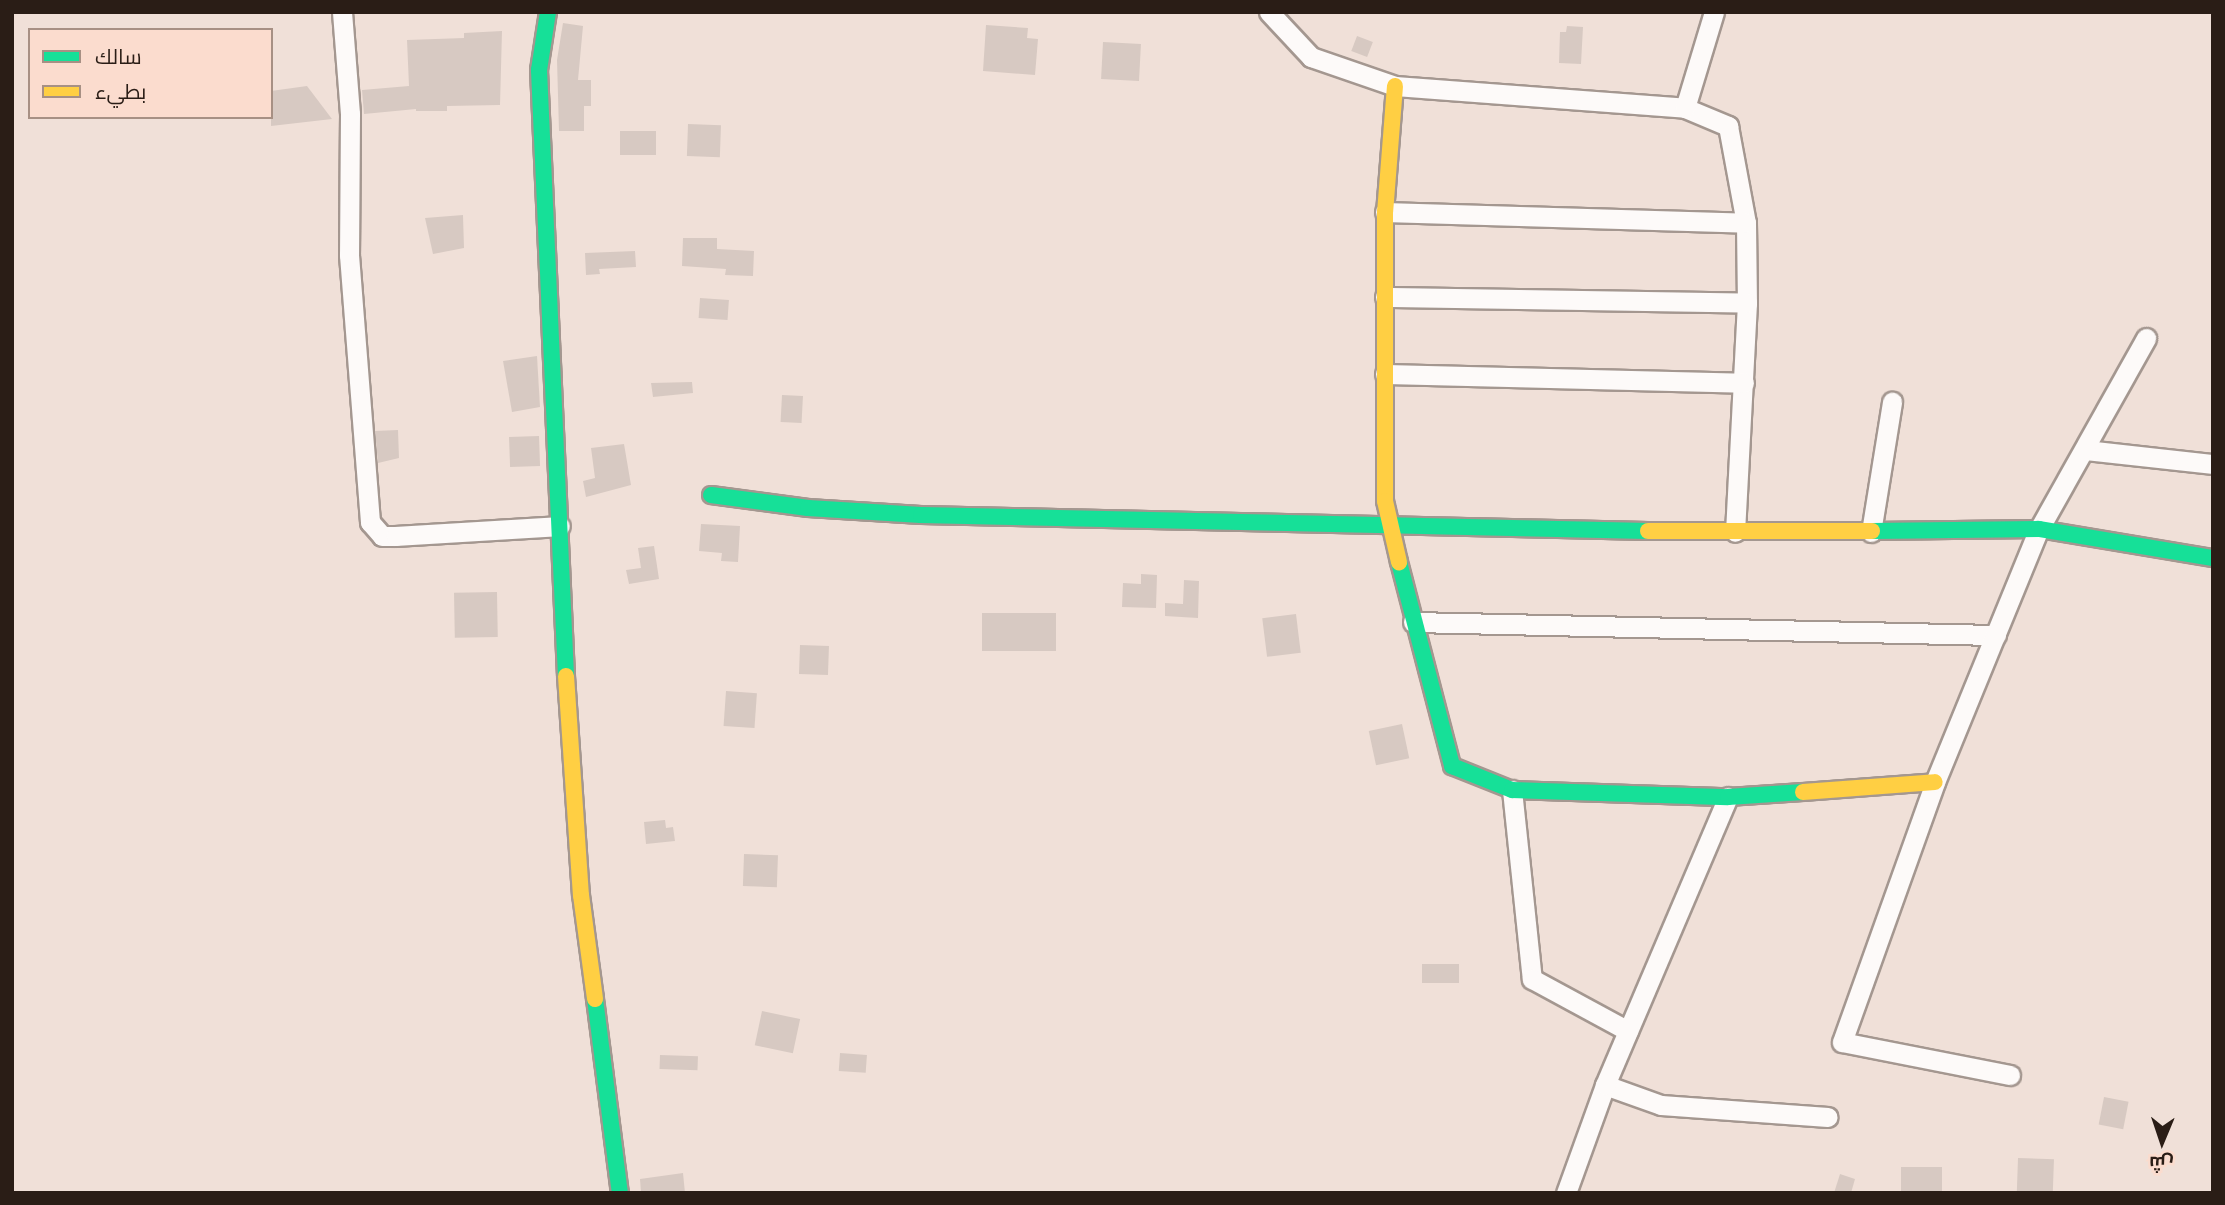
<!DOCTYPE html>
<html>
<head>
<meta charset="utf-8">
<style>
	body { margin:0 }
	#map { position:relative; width:2225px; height:1205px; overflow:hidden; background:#f0e0d8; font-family:Inter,Cairo,sans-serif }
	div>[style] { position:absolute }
	.building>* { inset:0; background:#d7c9c2; transform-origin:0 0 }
	.roads { filter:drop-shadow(2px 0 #a49790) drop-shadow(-2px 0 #a49790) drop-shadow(0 2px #a49790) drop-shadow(0 -2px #a49790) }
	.street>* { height:19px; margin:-9.5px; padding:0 9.5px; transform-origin:9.5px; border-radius:9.5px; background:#fdfaf9 }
	.fast>* { height:16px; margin:-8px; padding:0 8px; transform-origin:8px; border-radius:8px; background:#16e098 }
	.slow>* { height:16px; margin:-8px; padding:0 8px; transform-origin:8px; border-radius:8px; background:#ffcf43 }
	span { translate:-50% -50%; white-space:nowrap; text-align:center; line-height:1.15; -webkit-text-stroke:7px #fbdcce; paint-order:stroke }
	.frame { position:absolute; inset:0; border:14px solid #2a1d16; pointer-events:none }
	.legend { position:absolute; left:28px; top:28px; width:245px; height:91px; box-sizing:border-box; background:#fbdcce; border:2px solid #a79084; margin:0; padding:9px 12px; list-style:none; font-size:21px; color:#2a1d16 }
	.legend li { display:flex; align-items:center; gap:14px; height:35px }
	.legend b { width:35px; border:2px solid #a79084 }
	.north { position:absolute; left:2127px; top:1107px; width:70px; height:70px; -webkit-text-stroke:5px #fbdcce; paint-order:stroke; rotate:182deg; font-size:19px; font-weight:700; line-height:28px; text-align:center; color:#2a1d16 }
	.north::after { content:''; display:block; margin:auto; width:24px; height:32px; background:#2a1d16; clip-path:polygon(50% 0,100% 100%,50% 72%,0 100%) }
</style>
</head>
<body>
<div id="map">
	<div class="building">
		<div style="clip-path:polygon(563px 23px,583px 26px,578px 80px,591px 80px,591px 106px,584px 106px,584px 131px,559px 131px,557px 60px)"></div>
		<div style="clip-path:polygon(986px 25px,1028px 28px,1027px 38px,1038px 39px,1035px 75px,983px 71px)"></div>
		<div style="clip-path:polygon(1567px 26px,1583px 27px,1581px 64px,1559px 63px,1560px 32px,1566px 32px)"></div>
		<div style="clip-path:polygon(502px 31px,500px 105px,447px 106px,447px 111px,416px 111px,416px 109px,364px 114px,362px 90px,409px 86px,407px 40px,464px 38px,464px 33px)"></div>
		<div style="left:1357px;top:36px;width:17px;height:16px;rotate:21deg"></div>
		<div style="left:1103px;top:42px;width:38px;height:37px;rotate:3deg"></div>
		<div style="clip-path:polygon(307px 86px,332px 119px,271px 126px,271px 91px)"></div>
		<div style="left:688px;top:124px;width:33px;height:32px;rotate:2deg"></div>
		<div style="left:620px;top:131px;width:36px;height:24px"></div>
		<div style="clip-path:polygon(463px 215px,464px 248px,433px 254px,425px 218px)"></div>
		<div style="clip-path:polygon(683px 238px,717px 238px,717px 249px,754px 251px,753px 276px,725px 275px,726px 269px,682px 266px)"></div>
		<div style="clip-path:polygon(635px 251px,636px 267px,599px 269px,600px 274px,586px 275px,585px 253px)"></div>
		<div style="left:700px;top:298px;width:29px;height:20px;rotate:4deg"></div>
		<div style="clip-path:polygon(537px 356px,540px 407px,512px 412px,503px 361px)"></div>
		<div style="clip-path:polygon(692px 382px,693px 393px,653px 397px,651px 383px)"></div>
		<div style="left:782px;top:395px;width:21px;height:27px;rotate:3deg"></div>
		<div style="clip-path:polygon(398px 430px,399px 458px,378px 463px,375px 431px)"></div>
		<div style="left:539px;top:436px;width:30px;height:30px;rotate:88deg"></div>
		<div style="clip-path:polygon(624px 444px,631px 485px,586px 497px,583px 481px,595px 478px,591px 448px)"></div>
		<div style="clip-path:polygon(701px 524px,740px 526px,738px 562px,721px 561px,722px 553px,699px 551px)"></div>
		<div style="clip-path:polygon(654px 546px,659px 579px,629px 584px,626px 570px,641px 568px,638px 548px)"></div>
		<div style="clip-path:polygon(1141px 574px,1157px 575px,1156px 608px,1122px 607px,1123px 583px,1141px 584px)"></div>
		<div style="clip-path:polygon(1184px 580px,1199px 581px,1198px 618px,1165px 616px,1165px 603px,1183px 604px)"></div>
		<div style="left:497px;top:592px;width:45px;height:43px;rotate:89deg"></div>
		<div style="left:982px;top:613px;width:74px;height:38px"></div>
		<div style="left:1296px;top:614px;width:39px;height:34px;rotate:83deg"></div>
		<div style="left:800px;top:645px;width:29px;height:29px;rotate:2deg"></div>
		<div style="left:726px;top:691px;width:31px;height:35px;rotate:4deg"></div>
		<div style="left:1402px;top:724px;width:35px;height:34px;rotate:78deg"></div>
		<div style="clip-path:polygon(665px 820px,666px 828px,673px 827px,675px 841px,646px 844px,644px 822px)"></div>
		<div style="left:744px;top:854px;width:34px;height:32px;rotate:2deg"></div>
		<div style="left:1422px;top:964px;width:37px;height:19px"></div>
		<div style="left:762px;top:1011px;width:39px;height:35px;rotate:12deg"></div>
		<div style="left:840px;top:1053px;width:27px;height:18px;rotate:4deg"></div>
		<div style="left:660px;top:1055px;width:38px;height:14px;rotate:2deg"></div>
		<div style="left:2104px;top:1097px;width:25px;height:28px;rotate:11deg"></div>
		<div style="left:2018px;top:1158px;width:36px;height:35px;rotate:2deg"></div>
		<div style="left:1942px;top:1167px;width:26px;height:41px;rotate:90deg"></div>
		<div style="clip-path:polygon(683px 1173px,685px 1193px,641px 1193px,640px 1179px)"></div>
		<div style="clip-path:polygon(1840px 1174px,1855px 1179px,1851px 1193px,1834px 1193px)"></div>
	</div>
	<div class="roads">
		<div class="street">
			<div style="left:342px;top:12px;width:102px;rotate:85.5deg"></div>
			<div style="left:350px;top:114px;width:141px;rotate:90.4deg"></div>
			<div style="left:349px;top:255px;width:268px;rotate:85.5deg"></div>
			<div style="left:370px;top:522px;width:18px;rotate:49deg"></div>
			<div style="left:382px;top:536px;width:14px"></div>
			<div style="left:396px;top:536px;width:164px;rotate:-3.5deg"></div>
			<div style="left:1269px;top:12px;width:62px;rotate:47deg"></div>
			<div style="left:1311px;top:57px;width:89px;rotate:19deg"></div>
			<div style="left:1395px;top:86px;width:291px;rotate:4.3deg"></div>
			<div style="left:1685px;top:108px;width:47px;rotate:22.7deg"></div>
			<div style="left:1728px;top:126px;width:99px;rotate:79.5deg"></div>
			<div style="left:1746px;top:223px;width:80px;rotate:89.3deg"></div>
			<div style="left:1747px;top:303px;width:229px;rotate:93deg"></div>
			<div style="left:1685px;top:108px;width:100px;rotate:-73.2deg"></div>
			<div style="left:1385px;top:212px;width:361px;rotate:1.7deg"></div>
			<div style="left:1385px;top:297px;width:362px;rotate:0.9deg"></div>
			<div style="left:1385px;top:374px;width:359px;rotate:1.4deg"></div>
			<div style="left:2086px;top:450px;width:128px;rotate:6.3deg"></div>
			<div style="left:1871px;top:532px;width:132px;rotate:-80.8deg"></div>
			<div style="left:1413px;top:622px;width:583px;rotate:1.28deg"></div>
			<div style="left:1512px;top:790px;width:190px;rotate:84deg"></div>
			<div style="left:1532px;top:979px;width:109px;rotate:28.4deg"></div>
			<div style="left:2010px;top:1075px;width:171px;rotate:-168.9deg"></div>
			<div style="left:1842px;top:1042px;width:276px;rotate:-70.3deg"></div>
			<div style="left:1935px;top:782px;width:274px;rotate:-67.7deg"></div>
			<div style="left:2039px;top:529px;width:219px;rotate:-60.7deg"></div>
			<div style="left:1605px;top:1085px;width:59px;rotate:19.7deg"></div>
			<div style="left:1661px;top:1105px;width:167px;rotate:4.1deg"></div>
			<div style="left:1566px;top:1193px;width:115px;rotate:-70.1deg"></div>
			<div style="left:1605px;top:1085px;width:313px;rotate:-66.9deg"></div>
		</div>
		<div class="fast">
			<div style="left:548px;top:12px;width:59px;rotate:98.8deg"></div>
			<div style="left:539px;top:70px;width:607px;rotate:87.45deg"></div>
			<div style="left:711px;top:495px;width:98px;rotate:7.6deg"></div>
			<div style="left:808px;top:508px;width:113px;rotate:3.5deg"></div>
			<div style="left:921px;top:515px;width:727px;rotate:1.26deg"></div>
			<div style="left:1872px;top:531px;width:167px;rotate:-0.7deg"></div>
			<div style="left:2039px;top:529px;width:176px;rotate:9.5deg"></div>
			<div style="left:1399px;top:562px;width:211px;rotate:75.4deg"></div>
			<div style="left:1452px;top:766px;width:65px;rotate:21.8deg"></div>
			<div style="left:1512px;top:790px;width:216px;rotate:1.9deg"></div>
			<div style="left:1728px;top:797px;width:75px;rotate:-3.8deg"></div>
			<div style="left:595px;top:999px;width:196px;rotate:82.7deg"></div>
		</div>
		<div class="slow">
			<div style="left:1395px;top:86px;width:126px;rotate:94.5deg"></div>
			<div style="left:1385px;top:212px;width:289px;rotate:90deg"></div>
			<div style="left:1385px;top:501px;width:63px;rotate:77.1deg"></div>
			<div style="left:1648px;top:531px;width:224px"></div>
			<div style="left:566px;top:676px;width:220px;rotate:86.1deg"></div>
			<div style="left:581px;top:895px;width:105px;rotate:82.3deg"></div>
			<div style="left:1803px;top:792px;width:132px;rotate:-4.3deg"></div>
		</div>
	</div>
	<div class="frame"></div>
	<ul class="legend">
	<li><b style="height:9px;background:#16e098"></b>سالك</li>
	<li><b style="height:9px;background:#ffcf43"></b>بطيء</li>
	</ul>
	<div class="north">ش</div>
</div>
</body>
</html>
